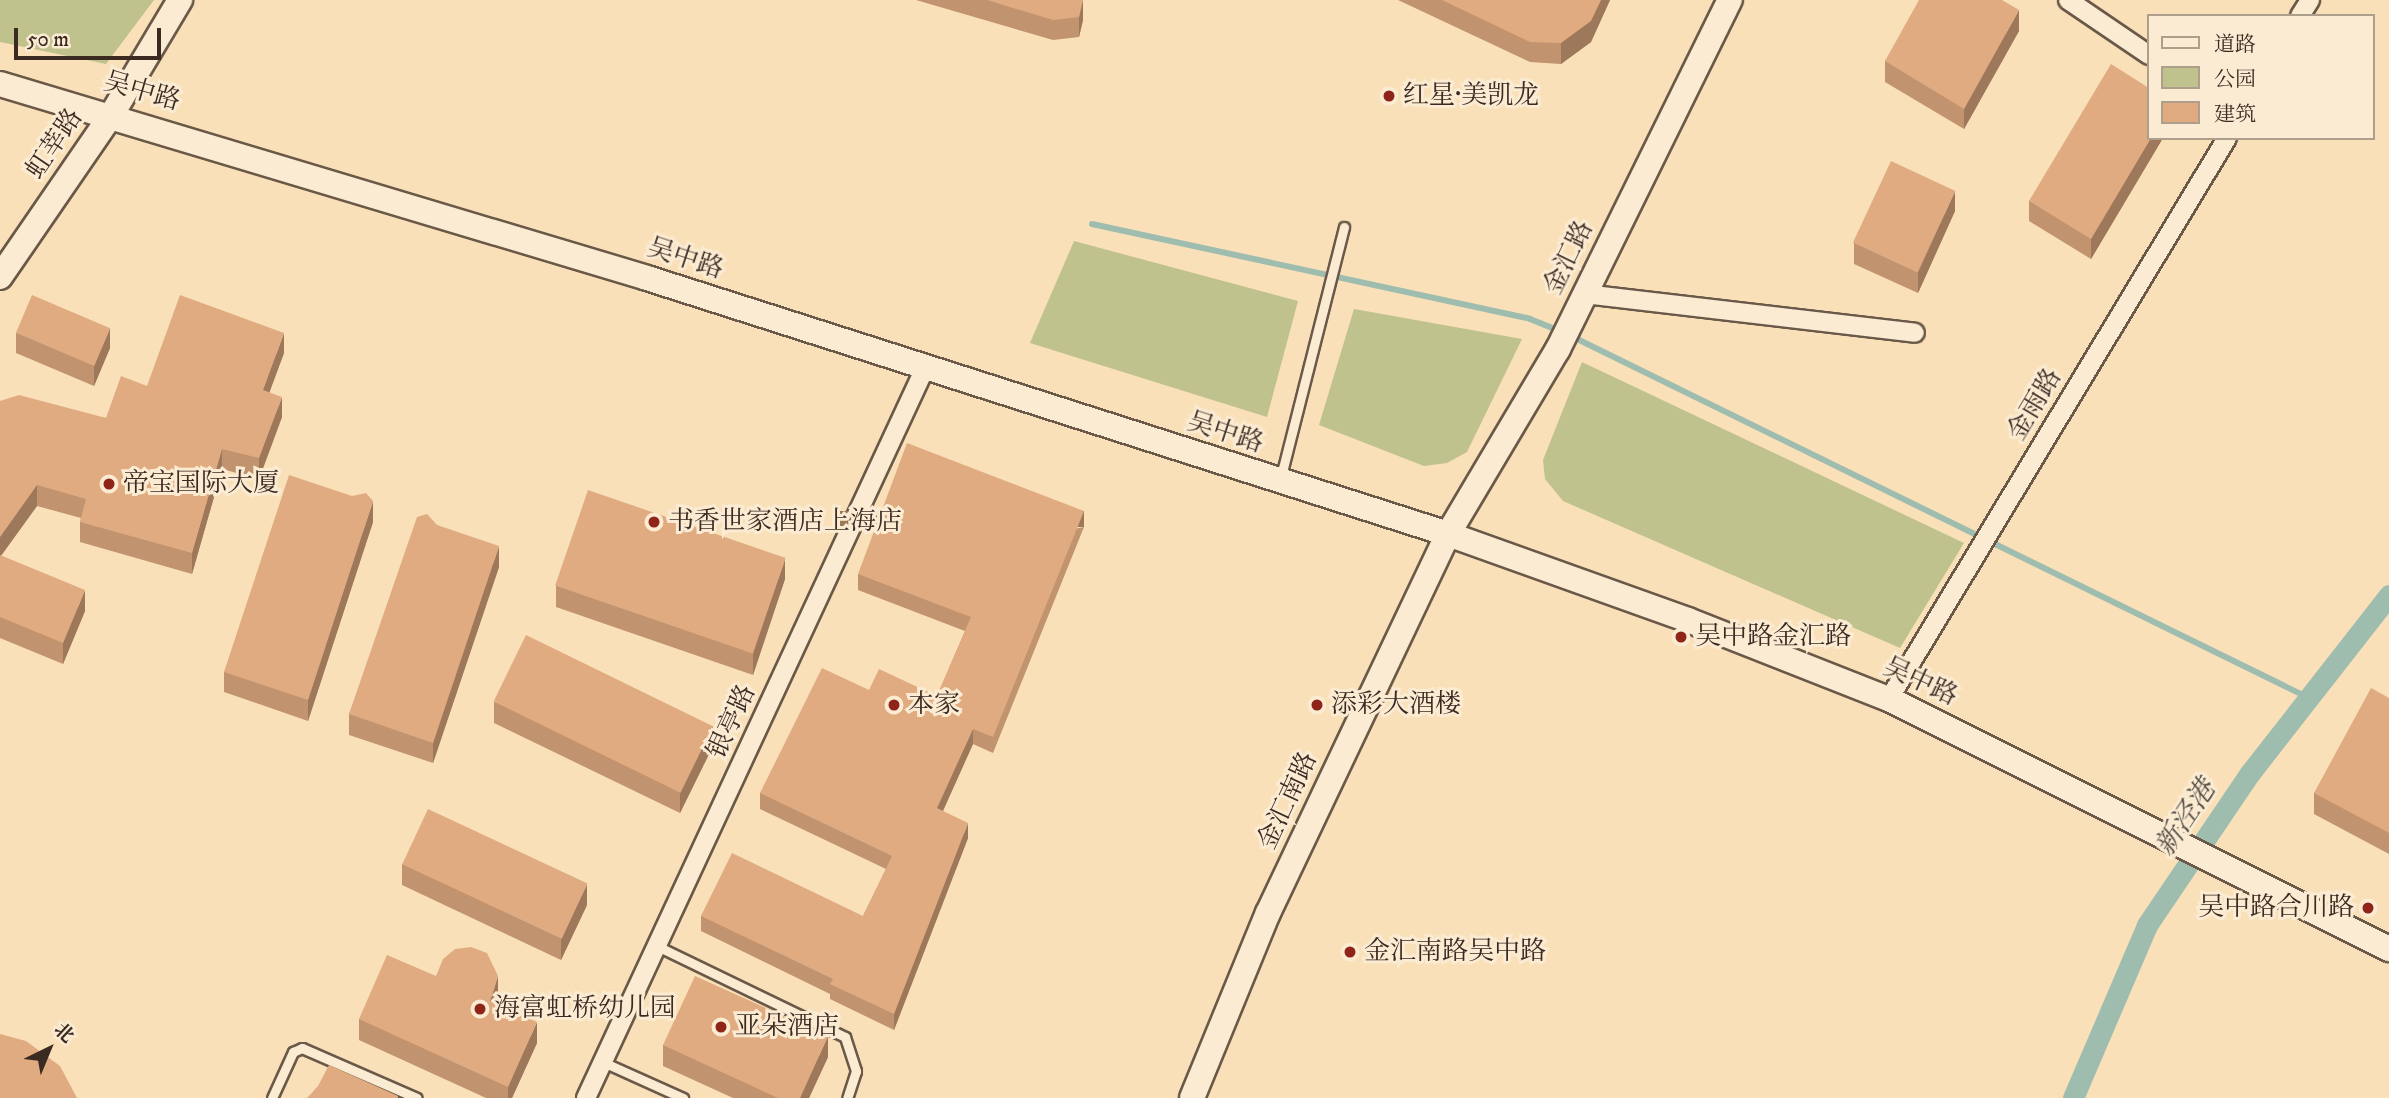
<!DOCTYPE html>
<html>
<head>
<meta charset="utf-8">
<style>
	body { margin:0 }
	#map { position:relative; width:2389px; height:1098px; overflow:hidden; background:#f9e0b9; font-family:"IM FELL DW Pica","Noto Serif SC",serif }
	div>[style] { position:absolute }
	.green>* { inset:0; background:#c0c28e }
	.stream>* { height:6px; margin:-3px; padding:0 3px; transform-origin:3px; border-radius:3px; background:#9ebdaf }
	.canal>* { height:21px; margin:-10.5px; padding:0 10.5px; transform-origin:10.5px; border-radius:10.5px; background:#9ebdaf }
	.roads { filter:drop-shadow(2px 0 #6a5848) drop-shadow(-2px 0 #6a5848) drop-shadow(0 2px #6a5848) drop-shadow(0 -2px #6a5848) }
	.lane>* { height:9px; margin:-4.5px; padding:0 4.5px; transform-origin:4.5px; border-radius:4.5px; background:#fbebd2 }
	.street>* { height:18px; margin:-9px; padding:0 9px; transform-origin:9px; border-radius:9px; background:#fbebd2 }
	.secondary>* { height:24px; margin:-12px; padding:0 12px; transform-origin:12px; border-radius:12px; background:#fbebd2 }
	.wall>* { inset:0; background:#c1936f }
	.shaded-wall>* { inset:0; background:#9d785a; transform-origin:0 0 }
	.building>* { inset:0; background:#e0ab81; transform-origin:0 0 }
	.dots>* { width:19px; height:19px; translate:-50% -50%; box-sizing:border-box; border:4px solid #fbebd2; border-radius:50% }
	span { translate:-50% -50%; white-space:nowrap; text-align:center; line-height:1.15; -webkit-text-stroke:6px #fbebd2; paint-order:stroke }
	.street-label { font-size:26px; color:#3b2a22 }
	.poi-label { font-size:26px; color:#3b2a22 }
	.left { translate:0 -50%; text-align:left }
	.right { translate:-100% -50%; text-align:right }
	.water-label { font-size:28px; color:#544f45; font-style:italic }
	.legend { position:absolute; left:2147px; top:14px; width:228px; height:126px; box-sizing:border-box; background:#fbebd2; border:2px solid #ae9e8c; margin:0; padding:9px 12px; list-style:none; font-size:21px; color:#3b2a22 }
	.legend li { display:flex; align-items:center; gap:14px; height:35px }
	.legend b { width:35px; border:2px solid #ae9e8c }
	.north { position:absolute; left:14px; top:1014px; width:70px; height:70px; -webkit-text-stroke:5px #fbebd2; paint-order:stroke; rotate:43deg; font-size:19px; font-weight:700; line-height:28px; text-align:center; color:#3b2a22 }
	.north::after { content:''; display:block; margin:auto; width:24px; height:32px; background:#3b2a22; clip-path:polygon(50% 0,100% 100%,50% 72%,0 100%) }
	.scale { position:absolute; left:14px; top:28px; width:147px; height:32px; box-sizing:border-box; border:4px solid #3b2a22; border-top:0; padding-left:9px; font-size:21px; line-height:24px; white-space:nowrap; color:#3b2a22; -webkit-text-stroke:5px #fbebd2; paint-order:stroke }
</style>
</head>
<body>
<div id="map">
	<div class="green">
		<div style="clip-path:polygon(0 0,154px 0,106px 64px,0 42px)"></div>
		<div style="clip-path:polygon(1074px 241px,1298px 301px,1267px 417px,1030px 343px)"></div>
		<div style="clip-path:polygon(1354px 309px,1522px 339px,1467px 452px,1447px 463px,1424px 466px,1319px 425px)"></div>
		<div style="clip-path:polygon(1582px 362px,1964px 543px,1900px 648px,1563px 501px,1545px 479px,1543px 460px)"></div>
	</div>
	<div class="stream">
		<div style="left:1092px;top:224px;width:448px;rotate:12.2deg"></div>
		<div style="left:1530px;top:319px;width:31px;rotate:22deg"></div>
		<div style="left:1569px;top:335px;width:824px;rotate:26.13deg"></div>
	</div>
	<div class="canal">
		<div style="left:2073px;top:1098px;width:188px;rotate:-66.8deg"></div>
		<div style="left:2147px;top:925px;width:184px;rotate:-55.9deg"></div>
		<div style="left:2250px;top:773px;width:226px;rotate:-52deg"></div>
	</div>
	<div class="roads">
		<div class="lane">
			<div style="left:1280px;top:480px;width:261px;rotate:-75.8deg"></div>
			<div style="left:657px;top:946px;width:209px;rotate:25.8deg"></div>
			<div style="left:845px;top:1037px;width:36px;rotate:72deg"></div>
			<div style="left:856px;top:1071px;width:28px;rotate:108deg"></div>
			<div style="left:603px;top:1062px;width:88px;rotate:24.2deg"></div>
			<div style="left:272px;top:1098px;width:51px;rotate:-65.5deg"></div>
			<div style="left:293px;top:1052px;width:10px;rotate:-24deg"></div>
			<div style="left:302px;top:1048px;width:125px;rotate:23.5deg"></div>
		</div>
		<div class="street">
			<div style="left:2068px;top:0;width:98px;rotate:34.2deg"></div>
			<div style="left:2300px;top:16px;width:19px;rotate:-58deg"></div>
			<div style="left:1585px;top:294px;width:332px;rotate:6.7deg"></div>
			<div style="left:1889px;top:699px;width:655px;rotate:-58.93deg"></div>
			<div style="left:586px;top:1098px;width:805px;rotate:-65.09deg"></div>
		</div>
		<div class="secondary">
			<div style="left:0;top:84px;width:675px;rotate:16.69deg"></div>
			<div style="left:647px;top:278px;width:841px;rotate:17.72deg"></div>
			<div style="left:1448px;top:534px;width:255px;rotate:19.7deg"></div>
			<div style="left:1688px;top:620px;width:216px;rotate:21.5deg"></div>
			<div style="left:1889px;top:699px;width:559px;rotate:26.57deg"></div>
			<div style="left:0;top:277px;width:198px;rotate:-55.5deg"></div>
			<div style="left:112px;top:114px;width:133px;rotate:-59.2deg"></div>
			<div style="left:1192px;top:1098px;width:200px;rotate:-67.7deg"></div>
			<div style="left:1268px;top:913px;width:420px;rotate:-64.6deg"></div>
			<div style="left:1448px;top:534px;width:215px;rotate:-59.3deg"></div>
			<div style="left:1558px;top:349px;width:389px;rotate:-63.8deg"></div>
		</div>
	</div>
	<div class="wall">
		<div style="clip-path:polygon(916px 0,1083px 0,1083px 20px,1079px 37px,1053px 40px)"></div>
		<div style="clip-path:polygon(1398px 0,1610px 0,1591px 42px,1561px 64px,1530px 62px)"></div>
		<div style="clip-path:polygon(2019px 31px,1964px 129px,1885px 82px,1885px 61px)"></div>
		<div style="clip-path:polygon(2149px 138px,2163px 138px,2091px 259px,2029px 221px,2029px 201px)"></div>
		<div style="clip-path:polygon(1955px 211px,1918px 293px,1854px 264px,1854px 243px)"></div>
		<div style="clip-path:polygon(16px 333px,110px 348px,94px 386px,16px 353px)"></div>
		<div style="clip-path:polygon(284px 353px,269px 392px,282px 417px,259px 479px,222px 469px,192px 574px,80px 542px,80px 522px,81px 518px,37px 506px,1px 556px,85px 611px,63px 664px,0 638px,0 401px,106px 418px,147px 386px)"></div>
		<div style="clip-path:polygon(373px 522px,308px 721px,224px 692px,224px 672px)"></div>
		<div style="clip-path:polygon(437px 525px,499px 567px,433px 763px,349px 735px,349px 714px)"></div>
		<div style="clip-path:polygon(1084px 527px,993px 753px,973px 744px,943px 811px,968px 838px,894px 1030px,830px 999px,830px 994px,701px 931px,701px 916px,863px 916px,886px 869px,760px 809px,760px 793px,937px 696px,965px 631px,858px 590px,858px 574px)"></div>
		<div style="clip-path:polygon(785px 579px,753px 675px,556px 607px,556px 586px)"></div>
		<div style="clip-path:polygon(2389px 698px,2389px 854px,2314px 814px,2314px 793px)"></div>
		<div style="clip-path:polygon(494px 702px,713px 746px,680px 813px,494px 723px)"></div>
		<div style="clip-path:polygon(402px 864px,587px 905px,561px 960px,402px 885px)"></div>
		<div style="clip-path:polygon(498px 997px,496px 1004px,537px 1043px,512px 1098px,486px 1098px,359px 1040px,359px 1019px)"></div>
		<div style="clip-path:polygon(663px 1045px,828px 1057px,809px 1098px,733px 1098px,663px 1066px)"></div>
	</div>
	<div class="shaded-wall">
		<div style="clip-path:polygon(1083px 0,1083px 20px,1079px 37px,1079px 17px)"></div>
		<div style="clip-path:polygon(1601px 0,1610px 0,1591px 42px,1561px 64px,1561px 43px)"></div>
		<div style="clip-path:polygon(2019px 10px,2019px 31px,1964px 129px,1964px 109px)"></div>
		<div style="clip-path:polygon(2151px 138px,2163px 138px,2091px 259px,2091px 239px)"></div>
		<div style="clip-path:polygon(1955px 191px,1955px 211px,1918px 293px,1918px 273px)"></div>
		<div style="clip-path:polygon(110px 328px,110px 348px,94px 386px,94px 366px)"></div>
		<div style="clip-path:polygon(284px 333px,284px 353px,263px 410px,263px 390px)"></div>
		<div style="clip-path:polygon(282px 397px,282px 417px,259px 479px,259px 458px)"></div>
		<div style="clip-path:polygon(222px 449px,222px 469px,192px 574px,192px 553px)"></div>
		<div style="clip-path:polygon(37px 485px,37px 506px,0 557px,0 537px)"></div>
		<div style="clip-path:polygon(373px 501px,373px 522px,308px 721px,308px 700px)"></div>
		<div style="left:1084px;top:511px;width:16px;height:244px;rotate:90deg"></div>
		<div style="clip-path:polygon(499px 546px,499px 567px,433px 763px,433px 743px)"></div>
		<div style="clip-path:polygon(785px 559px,785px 579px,753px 675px,753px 654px)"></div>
		<div style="clip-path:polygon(85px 590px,85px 611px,63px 664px,63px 643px)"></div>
		<div style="clip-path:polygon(713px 726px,713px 746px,680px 813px,680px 793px)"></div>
		<div style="clip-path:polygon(973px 729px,973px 744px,937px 824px,937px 808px)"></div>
		<div style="clip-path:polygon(968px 823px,968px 838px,894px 1030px,894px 1014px)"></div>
		<div style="clip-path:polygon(587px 884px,587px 905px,561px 960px,561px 939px)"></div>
		<div style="clip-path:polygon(498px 976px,498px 997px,490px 1022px,490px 1001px)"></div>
		<div style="clip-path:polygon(537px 1022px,537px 1043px,512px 1098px,508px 1098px,508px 1087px)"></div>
		<div style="clip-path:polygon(828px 1036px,828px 1057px,809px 1098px,800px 1098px)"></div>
	</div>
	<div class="building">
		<div style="clip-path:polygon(987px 0,1083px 0,1079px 17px,1053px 20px)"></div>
		<div style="clip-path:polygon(1442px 0,1601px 0,1591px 21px,1561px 43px,1530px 42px)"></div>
		<div style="clip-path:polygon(1919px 0,2002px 0,2019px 10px,1964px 109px,1885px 61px)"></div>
		<div style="clip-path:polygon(2111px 64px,2149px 88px,2149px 138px,2151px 138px,2091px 239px,2029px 201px)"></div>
		<div style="left:1891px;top:161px;width:71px;height:90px;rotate:25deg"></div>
		<div style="left:32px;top:295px;width:85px;height:41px;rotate:23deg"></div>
		<div style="clip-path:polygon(180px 295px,284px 333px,263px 390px,282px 397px,259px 458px,222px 449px,192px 553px,80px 522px,86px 499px,37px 485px,0 537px,0 401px,19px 395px,106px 418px,121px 376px,147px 386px)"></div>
		<div style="clip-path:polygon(907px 443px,1084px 511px,993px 737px,973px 729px,937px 808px,968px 823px,894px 1014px,830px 984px,833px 979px,701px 916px,732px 853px,863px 916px,892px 856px,760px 793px,822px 668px,869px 690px,879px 669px,937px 696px,971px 617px,858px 574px)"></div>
		<div style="clip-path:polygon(289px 475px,352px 496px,366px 493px,373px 501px,308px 700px,224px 672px)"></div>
		<div style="left:588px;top:490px;width:209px;height:101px;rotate:19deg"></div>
		<div style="clip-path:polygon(427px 514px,437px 525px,499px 546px,433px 743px,349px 714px,417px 517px)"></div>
		<div style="clip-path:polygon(0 555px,85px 590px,63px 643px,0 617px)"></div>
		<div style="left:526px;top:635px;width:208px;height:74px;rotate:26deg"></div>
		<div style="clip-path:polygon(2371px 688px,2389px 698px,2389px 833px,2314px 793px)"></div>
		<div style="left:428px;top:809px;width:176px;height:61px;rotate:25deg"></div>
		<div style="clip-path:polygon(471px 947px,487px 953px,498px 976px,490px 1001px,537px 1022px,508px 1087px,359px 1019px,387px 955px,436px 976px,443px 959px,455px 949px)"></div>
		<div style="clip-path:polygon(695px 976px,828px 1036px,800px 1098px,778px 1098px,663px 1045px)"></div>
		<div style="clip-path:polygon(0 1034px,26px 1041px,60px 1066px,77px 1098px,0 1098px)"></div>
		<div style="clip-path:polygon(329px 1065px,398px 1096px,398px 1098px,307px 1098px,318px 1086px)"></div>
	</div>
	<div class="dots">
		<div style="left:1389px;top:96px;background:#8f2418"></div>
		<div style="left:109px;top:484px;background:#8f2418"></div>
		<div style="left:654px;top:522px;background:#8f2418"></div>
		<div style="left:1681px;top:637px;background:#8f2418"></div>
		<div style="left:894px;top:705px;background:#8f2418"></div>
		<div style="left:1317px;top:705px;background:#8f2418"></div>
		<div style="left:2368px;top:908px;background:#8f2418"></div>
		<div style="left:1350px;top:952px;background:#8f2418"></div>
		<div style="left:480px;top:1009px;background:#8f2418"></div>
		<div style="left:721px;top:1027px;background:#8f2418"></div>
	</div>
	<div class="street-label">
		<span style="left:142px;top:92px;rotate:16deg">吴中路</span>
		<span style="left:55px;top:144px;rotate:-56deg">虹莘路</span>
		<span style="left:1569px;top:258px;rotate:-64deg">金汇路</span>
		<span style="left:685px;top:259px;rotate:18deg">吴中路</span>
		<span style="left:2035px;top:405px;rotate:-59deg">金雨路</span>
		<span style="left:1225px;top:433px;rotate:18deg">吴中路</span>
		<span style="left:1920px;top:682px;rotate:25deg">吴中路</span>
		<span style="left:732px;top:722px;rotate:-65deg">银亭路</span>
		<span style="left:1288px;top:801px;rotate:-65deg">金汇南路</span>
	</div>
	<div class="poi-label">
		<span class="left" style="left:1403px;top:96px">红星·美凯龙</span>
		<span class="left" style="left:123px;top:484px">帝宝国际大厦</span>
		<span class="left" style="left:668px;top:522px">书香世家酒店上海店</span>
		<span class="left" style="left:1695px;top:637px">吴中路金汇路</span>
		<span class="left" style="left:908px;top:705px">本家</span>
		<span class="left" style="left:1331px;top:705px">添彩大酒楼</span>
		<span class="right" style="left:2354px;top:908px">吴中路合川路</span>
		<span class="left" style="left:1364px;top:952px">金汇南路吴中路</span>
		<span class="left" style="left:494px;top:1009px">海富虹桥幼儿园</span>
		<span class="left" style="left:735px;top:1027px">亚朵酒店</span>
	</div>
	<div class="water-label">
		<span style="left:2186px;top:818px;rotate:-56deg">新泾港</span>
	</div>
	<ul class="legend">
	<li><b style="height:9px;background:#fbebd2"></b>道路</li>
	<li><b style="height:19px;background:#c0c28e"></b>公园</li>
	<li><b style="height:19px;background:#e0ab81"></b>建筑</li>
	</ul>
	<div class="north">北</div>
	<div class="scale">50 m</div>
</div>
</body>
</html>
